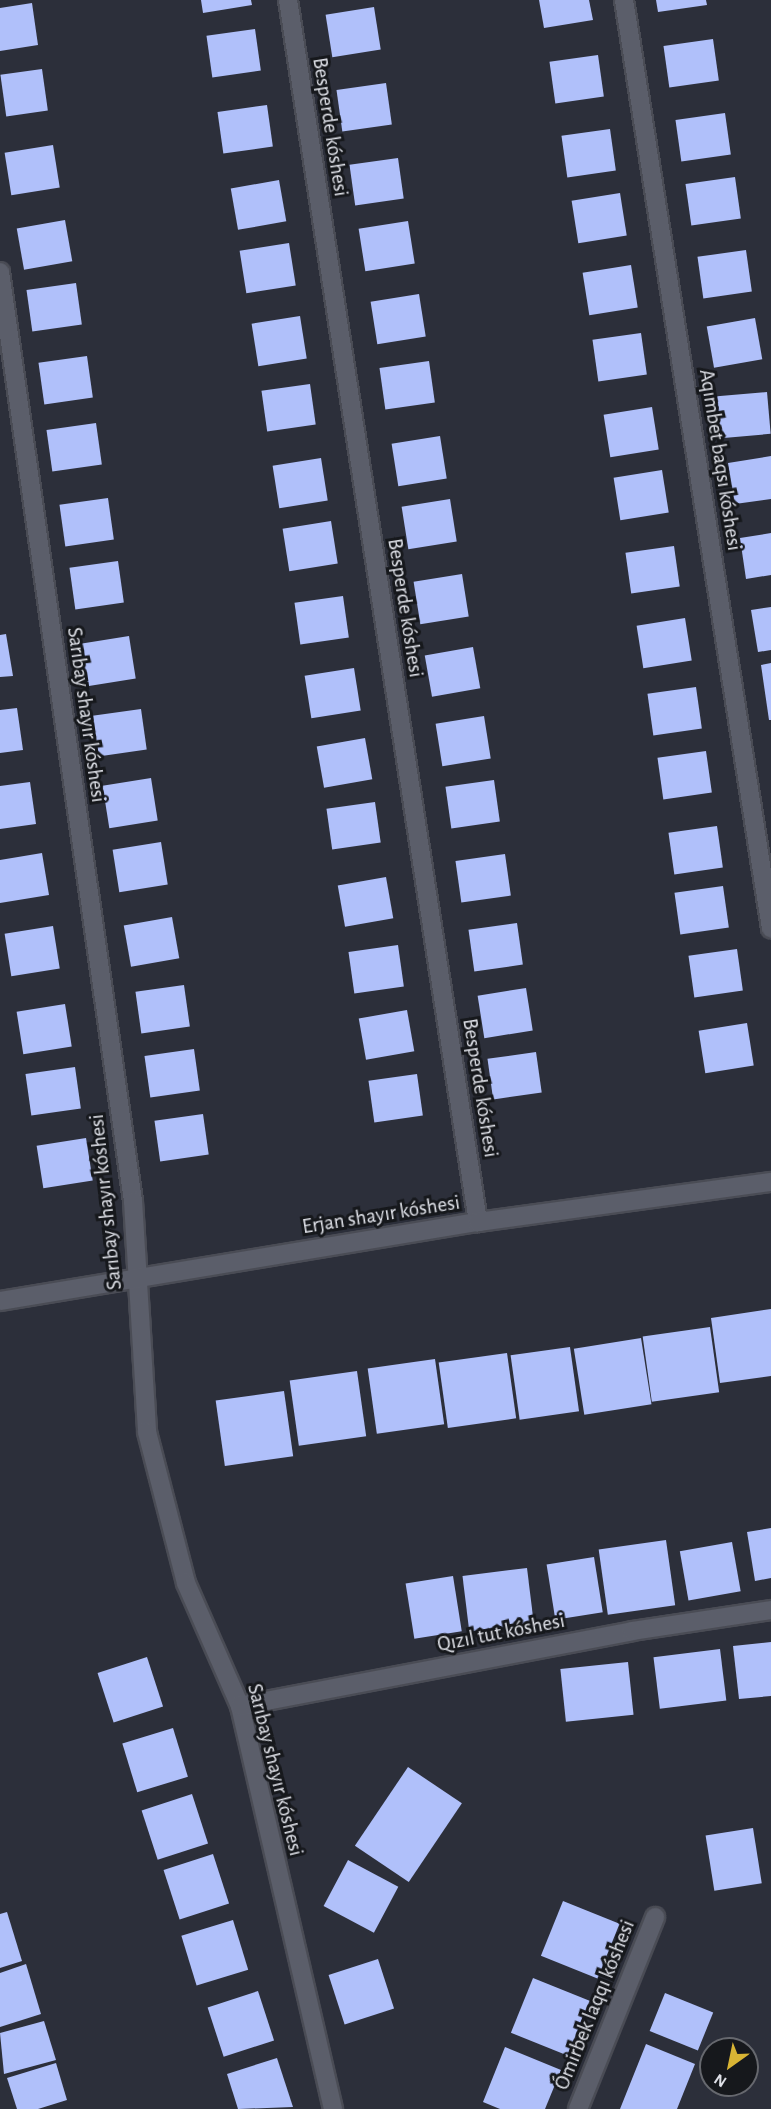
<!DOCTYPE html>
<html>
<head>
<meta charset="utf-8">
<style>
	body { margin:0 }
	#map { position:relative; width:771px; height:2109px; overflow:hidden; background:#2c2f3a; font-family:"Alegreya Sans",sans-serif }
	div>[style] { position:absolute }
	.building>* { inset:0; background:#b0c0fa; transform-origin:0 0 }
	.roads { filter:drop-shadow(2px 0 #4a4c55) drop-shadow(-2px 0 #4a4c55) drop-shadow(0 2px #4a4c55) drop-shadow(0 -2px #4a4c55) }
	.minor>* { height:18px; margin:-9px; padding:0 9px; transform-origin:9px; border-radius:9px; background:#5b5e6a }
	span { translate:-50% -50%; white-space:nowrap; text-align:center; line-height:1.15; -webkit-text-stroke:6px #16181c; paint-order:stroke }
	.street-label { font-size:21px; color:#dfe1e8 }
	.north { position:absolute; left:699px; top:2037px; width:60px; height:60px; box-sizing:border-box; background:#16181c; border:2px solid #66686e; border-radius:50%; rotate:213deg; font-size:16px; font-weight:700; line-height:24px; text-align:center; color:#dfe1e8 }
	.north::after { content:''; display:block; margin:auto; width:21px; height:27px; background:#d8b434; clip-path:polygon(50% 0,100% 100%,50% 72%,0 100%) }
</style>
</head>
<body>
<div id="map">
	<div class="building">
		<div style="clip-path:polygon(201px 0,251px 0,252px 5px,203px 13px)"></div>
		<div style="clip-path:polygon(539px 0,589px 0,593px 20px,544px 28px)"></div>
		<div style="clip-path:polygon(656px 0,706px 0,707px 5px,658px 12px)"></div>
		<div style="clip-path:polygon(32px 3px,38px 45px,0 51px,0 8px)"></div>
		<div style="left:374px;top:7px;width:43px;height:49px;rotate:81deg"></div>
		<div style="left:255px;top:29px;width:42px;height:49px;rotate:82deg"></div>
		<div style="left:713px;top:39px;width:42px;height:50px;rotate:82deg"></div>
		<div style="left:598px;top:55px;width:42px;height:49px;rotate:82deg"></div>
		<div style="left:42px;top:69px;width:42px;height:42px;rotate:82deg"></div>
		<div style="left:386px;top:83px;width:42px;height:50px;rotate:82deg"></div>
		<div style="left:267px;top:105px;width:42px;height:50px;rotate:82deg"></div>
		<div style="left:725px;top:113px;width:42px;height:50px;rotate:82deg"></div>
		<div style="left:610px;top:129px;width:42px;height:49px;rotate:82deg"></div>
		<div style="left:53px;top:145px;width:43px;height:49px;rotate:81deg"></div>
		<div style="left:398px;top:158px;width:41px;height:49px;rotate:82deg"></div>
		<div style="left:735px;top:177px;width:42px;height:50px;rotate:82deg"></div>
		<div style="left:279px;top:180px;width:42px;height:49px;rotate:80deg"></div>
		<div style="left:620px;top:193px;width:43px;height:49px;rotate:81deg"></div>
		<div style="left:65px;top:220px;width:42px;height:49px;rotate:80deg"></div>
		<div style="left:408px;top:221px;width:43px;height:50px;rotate:81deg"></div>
		<div style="left:289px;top:243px;width:43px;height:50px;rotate:81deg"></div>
		<div style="left:746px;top:250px;width:42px;height:49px;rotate:82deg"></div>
		<div style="left:631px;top:265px;width:43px;height:49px;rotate:81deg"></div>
		<div style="left:76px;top:283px;width:42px;height:50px;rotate:82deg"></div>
		<div style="left:419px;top:294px;width:43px;height:49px;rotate:81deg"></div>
		<div style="left:300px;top:316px;width:43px;height:49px;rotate:81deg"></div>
		<div style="left:755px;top:318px;width:42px;height:49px;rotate:80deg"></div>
		<div style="left:641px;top:333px;width:42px;height:49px;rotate:82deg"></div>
		<div style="left:87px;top:356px;width:42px;height:49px;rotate:82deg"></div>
		<div style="left:429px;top:361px;width:42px;height:50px;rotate:82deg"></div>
		<div style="left:310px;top:384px;width:41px;height:49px;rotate:82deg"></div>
		<div style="left:767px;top:392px;width:42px;height:50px;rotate:85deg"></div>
		<div style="left:652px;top:407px;width:43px;height:49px;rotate:81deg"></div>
		<div style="left:96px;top:423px;width:42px;height:50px;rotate:82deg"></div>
		<div style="left:440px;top:436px;width:43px;height:49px;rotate:81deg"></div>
		<div style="clip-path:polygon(771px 456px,771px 499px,735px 504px,728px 463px)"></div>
		<div style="left:321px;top:458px;width:43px;height:49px;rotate:81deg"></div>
		<div style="left:662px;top:470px;width:43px;height:49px;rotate:81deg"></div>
		<div style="left:108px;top:498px;width:42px;height:49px;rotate:82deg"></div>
		<div style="left:450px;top:499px;width:43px;height:49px;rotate:81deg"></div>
		<div style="left:331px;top:521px;width:43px;height:49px;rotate:81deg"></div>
		<div style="clip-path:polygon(771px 533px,771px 575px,746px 579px,740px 538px)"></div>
		<div style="left:674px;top:546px;width:41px;height:49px;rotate:82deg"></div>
		<div style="left:118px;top:561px;width:42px;height:49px;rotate:82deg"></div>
		<div style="left:462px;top:574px;width:43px;height:49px;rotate:81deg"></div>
		<div style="left:343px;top:596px;width:42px;height:49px;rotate:82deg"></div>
		<div style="clip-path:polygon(771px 607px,771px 650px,758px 652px,751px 610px)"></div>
		<div style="left:685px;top:618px;width:43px;height:49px;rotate:81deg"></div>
		<div style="clip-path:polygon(6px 634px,13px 676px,0 677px,0 635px)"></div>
		<div style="left:129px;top:636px;width:43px;height:49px;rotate:81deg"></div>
		<div style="left:473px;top:647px;width:42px;height:49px;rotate:80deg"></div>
		<div style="clip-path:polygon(771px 663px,771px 720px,769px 720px,761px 665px)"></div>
		<div style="left:354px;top:668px;width:43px;height:50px;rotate:81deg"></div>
		<div style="left:696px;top:687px;width:42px;height:49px;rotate:82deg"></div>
		<div style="clip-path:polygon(17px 708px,23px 750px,0 753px,0 710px)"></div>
		<div style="left:141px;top:709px;width:41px;height:49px;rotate:82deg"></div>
		<div style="left:484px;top:716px;width:43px;height:49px;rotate:81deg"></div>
		<div style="left:365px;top:738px;width:42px;height:49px;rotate:80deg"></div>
		<div style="left:706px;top:751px;width:42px;height:49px;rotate:82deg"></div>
		<div style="left:151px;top:778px;width:43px;height:49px;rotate:81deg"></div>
		<div style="left:494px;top:780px;width:42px;height:49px;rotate:82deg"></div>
		<div style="clip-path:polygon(30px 782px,36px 824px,0 829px,0 786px)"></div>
		<div style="left:375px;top:802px;width:41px;height:49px;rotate:82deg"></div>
		<div style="left:717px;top:826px;width:42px;height:49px;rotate:82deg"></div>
		<div style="left:161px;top:842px;width:43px;height:49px;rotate:81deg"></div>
		<div style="clip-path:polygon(42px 853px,49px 895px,0 903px,0 860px)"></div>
		<div style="left:505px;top:854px;width:42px;height:50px;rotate:82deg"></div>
		<div style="left:386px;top:877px;width:42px;height:49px;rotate:80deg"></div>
		<div style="left:723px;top:886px;width:42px;height:49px;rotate:82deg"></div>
		<div style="left:172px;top:917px;width:42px;height:49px;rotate:80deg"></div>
		<div style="left:517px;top:923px;width:42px;height:49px;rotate:82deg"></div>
		<div style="left:53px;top:926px;width:43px;height:49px;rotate:81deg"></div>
		<div style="left:398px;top:945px;width:42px;height:50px;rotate:82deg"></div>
		<div style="left:737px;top:949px;width:42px;height:49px;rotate:82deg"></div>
		<div style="left:184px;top:985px;width:42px;height:49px;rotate:82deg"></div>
		<div style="left:526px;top:988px;width:43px;height:49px;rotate:81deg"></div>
		<div style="left:65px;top:1004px;width:43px;height:49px;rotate:81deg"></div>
		<div style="left:407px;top:1010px;width:42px;height:49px;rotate:80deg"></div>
		<div style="left:747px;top:1023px;width:43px;height:49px;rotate:81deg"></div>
		<div style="left:194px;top:1049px;width:42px;height:50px;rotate:82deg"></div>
		<div style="left:536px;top:1052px;width:41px;height:49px;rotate:82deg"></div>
		<div style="left:75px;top:1067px;width:42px;height:50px;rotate:82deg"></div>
		<div style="left:417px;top:1074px;width:42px;height:49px;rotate:82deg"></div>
		<div style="left:203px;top:1114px;width:41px;height:49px;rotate:82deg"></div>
		<div style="left:86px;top:1138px;width:43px;height:50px;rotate:81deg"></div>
		<div style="clip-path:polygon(771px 1309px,771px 1376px,720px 1383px,711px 1318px)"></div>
		<div style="left:710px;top:1327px;width:66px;height:68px;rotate:82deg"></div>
		<div style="left:641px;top:1338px;width:67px;height:68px;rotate:81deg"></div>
		<div style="left:570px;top:1347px;width:65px;height:60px;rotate:82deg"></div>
		<div style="left:507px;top:1353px;width:66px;height:69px;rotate:82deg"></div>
		<div style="left:435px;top:1359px;width:66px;height:68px;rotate:82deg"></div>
		<div style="left:357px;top:1371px;width:66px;height:68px;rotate:82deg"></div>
		<div style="left:284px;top:1391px;width:66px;height:69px;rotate:82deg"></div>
		<div style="clip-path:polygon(771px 1528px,771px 1578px,755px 1581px,747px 1532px)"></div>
		<div style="left:666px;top:1540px;width:66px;height:68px;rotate:82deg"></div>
		<div style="left:732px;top:1542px;width:50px;height:53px;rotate:80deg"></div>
		<div style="left:594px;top:1557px;width:56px;height:48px;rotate:81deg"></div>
		<div style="left:527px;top:1568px;width:56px;height:65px;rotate:83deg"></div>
		<div style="left:453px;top:1576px;width:56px;height:48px;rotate:81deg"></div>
		<div style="clip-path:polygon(771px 1642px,771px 1696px,739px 1699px,733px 1646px)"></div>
		<div style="left:720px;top:1649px;width:52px;height:67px;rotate:83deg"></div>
		<div style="left:147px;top:1657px;width:52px;height:52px;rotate:72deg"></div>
		<div style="left:628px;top:1662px;width:53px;height:68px;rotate:84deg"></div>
		<div style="left:173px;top:1728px;width:51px;height:53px;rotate:73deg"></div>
		<div style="left:408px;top:1767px;width:65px;height:95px;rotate:34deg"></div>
		<div style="left:192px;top:1794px;width:52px;height:53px;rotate:72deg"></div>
		<div style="left:753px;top:1828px;width:56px;height:48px;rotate:81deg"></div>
		<div style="left:213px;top:1854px;width:52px;height:52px;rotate:72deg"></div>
		<div style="left:348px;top:1860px;width:57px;height:52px;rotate:28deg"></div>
		<div style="left:563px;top:1901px;width:61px;height:59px;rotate:22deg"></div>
		<div style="clip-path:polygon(7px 1912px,22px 1961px,0 1968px,0 1914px)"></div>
		<div style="left:233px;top:1920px;width:52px;height:54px;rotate:73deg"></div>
		<div style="left:378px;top:1959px;width:52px;height:52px;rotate:72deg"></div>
		<div style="clip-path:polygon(26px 1964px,41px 2014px,0 2027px,0 1973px)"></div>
		<div style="left:533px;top:1978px;width:61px;height:59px;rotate:22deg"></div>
		<div style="left:258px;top:1991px;width:52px;height:53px;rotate:72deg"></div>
		<div style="left:665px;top:1993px;width:52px;height:41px;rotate:22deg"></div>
		<div style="clip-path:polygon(44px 2021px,56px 2060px,4px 2074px,0 2033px)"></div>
		<div style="clip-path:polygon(646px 2044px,695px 2064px,677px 2109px,620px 2109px)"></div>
		<div style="clip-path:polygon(505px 2047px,561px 2070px,545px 2109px,500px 2109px,483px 2102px)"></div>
		<div style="clip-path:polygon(277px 2058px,293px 2107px,238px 2109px,227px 2074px)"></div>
		<div style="clip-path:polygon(56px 2063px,67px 2100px,38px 2109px,17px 2109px,7px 2078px)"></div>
	</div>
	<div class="roads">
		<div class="minor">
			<div style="left:288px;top:0;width:1237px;rotate:81.16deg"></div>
			<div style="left:624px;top:0;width:940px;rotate:81deg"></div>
			<div style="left:0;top:272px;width:938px;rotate:81.85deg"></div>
			<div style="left:133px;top:1201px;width:231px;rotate:86.5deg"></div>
			<div style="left:147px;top:1432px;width:156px;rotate:75.5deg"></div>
			<div style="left:186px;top:1583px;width:134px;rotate:66.3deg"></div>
			<div style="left:240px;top:1706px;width:414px;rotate:77deg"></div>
			<div style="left:0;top:1301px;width:484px;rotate:-9.4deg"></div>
			<div style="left:478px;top:1222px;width:296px;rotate:-7.8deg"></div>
			<div style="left:240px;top:1706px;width:399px;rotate:-10.8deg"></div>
			<div style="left:632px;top:1631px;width:141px;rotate:-8.6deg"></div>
			<div style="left:578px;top:2109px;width:207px;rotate:-68.1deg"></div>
		</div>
	</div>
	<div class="street-label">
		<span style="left:330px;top:127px;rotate:81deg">Besperde kóshesi</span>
		<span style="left:720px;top:460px;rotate:81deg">Aqımbet baqsı kóshesi</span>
		<span style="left:405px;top:608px;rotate:81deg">Besperde kóshesi</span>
		<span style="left:86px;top:715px;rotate:82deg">Sarıbay shayır kóshesi</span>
		<span style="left:480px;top:1088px;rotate:81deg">Besperde kóshesi</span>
		<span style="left:106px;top:1202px;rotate:-96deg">Sarıbay shayır kóshesi</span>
		<span style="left:381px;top:1215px;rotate:-9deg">Erjan shayır kóshesi</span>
		<span style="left:501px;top:1633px;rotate:-11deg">Qızıl tut kóshesi</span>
		<span style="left:275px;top:1770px;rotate:76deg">Sarıbay shayır kóshesi</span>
		<span style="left:595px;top:2005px;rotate:-68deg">Ómirbek laqqı kóshesi</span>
	</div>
	<div class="north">N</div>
</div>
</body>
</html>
